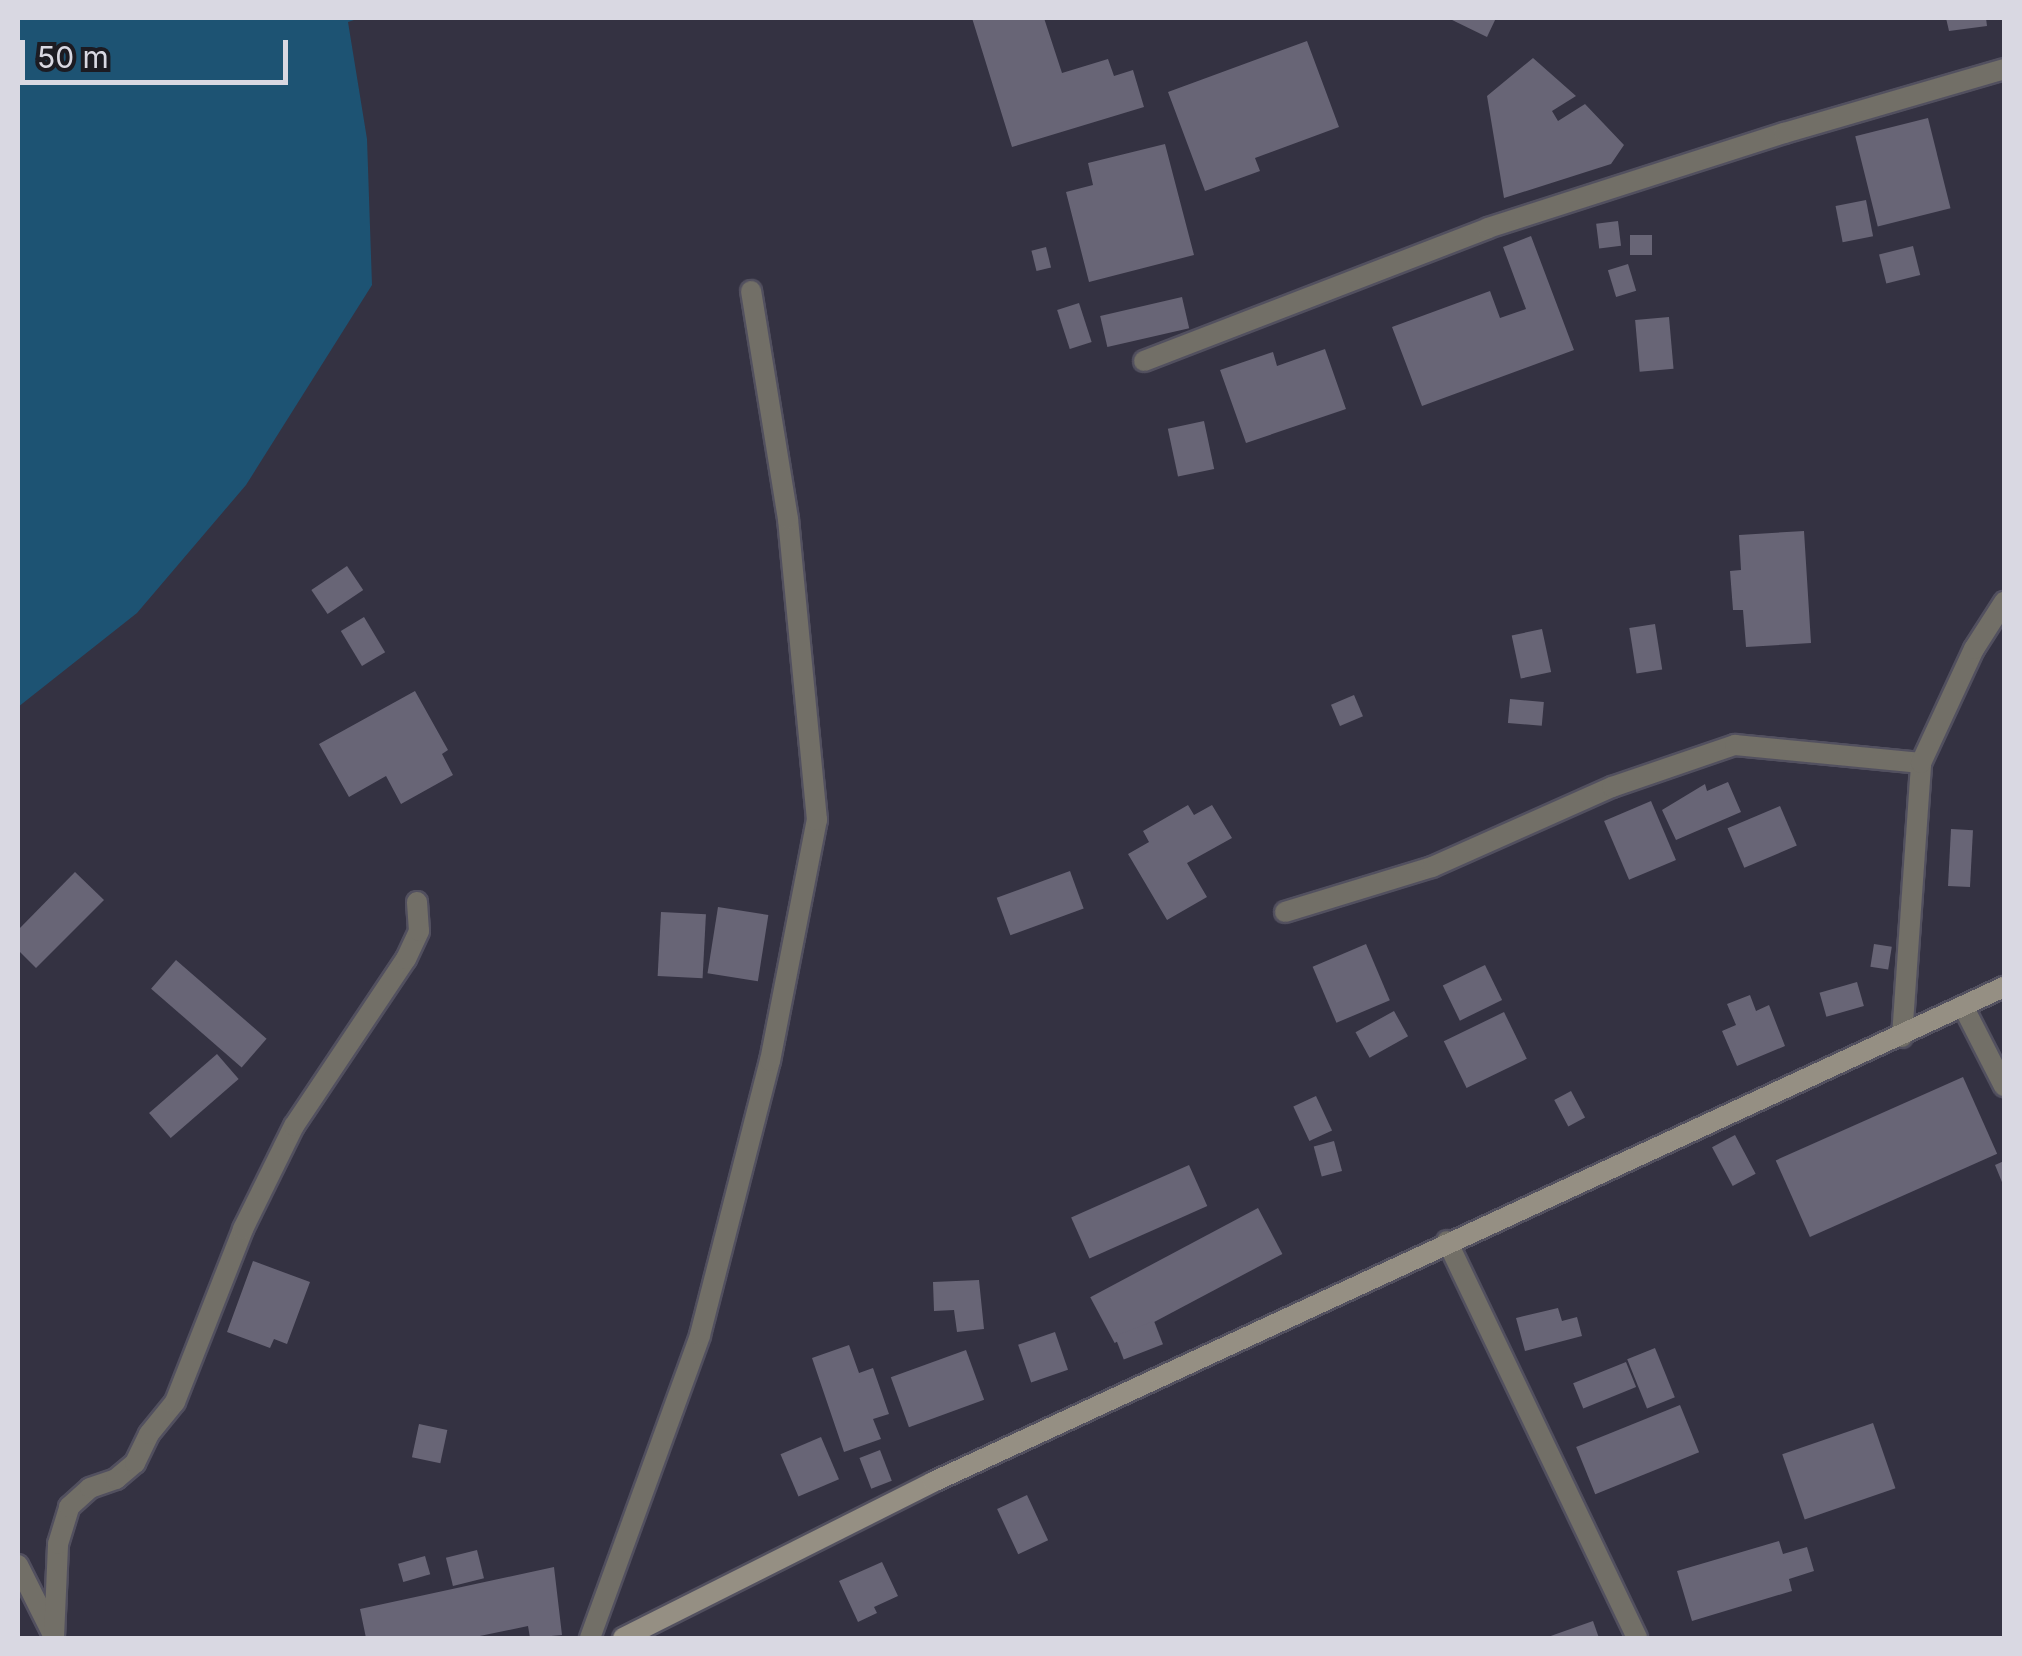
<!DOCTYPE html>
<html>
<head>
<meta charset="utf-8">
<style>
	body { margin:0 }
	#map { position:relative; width:2022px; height:1656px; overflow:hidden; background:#343242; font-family:Inter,sans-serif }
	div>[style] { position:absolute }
	.water>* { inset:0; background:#1d5373 }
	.building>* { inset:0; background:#686576; transform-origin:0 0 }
	.roads { filter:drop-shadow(2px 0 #52505f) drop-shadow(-2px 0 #52505f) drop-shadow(0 2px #52505f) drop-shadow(0 -2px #52505f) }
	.street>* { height:20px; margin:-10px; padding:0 10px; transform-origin:10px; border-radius:10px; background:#726f67 }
	.secondary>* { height:20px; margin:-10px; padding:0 10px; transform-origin:10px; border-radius:10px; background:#958f83 }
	span { translate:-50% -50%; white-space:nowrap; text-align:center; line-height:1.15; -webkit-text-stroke:10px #1c1b22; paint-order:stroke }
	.frame { position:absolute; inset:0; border:20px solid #d9d8e2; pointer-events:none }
	.scale { position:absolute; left:20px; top:40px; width:268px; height:45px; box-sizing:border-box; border:5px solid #d9d8e2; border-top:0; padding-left:12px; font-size:30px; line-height:35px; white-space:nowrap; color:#d9d8e2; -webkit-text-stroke:8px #1c1b22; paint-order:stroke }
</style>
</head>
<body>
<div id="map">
	<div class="water">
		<div style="clip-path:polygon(18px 18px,360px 18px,348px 22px,367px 139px,372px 285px,246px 485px,137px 613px,18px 707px)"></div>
	</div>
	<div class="building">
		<div style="clip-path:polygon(972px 18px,1044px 18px,1062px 73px,1108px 59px,1114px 76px,1133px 70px,1144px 107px,1012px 147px)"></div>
		<div style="clip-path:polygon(1448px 18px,1496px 18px,1487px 37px)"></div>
		<div style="clip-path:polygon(1946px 18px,1986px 18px,1987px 26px,1949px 31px)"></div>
		<div style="clip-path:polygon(1307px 41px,1339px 127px,1255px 158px,1260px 171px,1205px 191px,1168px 92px)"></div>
		<div style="clip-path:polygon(1533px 58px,1576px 96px,1552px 111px,1558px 121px,1585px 104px,1624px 145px,1611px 164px,1504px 198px,1487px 96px)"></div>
		<div style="left:1928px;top:118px;width:93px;height:75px;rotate:76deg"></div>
		<div style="clip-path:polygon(1165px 144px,1194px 255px,1089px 282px,1066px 192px,1093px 185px,1088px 163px)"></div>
		<div style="left:1866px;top:200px;width:37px;height:31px;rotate:79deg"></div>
		<div style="left:1618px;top:221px;width:25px;height:22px;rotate:83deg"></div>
		<div style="left:1630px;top:235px;width:22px;height:20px"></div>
		<div style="clip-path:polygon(1531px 236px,1574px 350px,1422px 406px,1392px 327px,1490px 291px,1500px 318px,1526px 309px,1503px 247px)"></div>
		<div style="left:1913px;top:246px;width:30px;height:35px;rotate:76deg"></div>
		<div style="left:1046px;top:247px;width:21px;height:15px;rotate:76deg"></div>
		<div style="left:1628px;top:264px;width:28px;height:21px;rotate:73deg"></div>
		<div style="left:1182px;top:297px;width:32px;height:84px;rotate:77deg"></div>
		<div style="left:1079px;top:303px;width:41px;height:23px;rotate:72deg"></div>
		<div style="left:1669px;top:317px;width:52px;height:34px;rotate:85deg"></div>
		<div style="clip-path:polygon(1325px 349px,1346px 409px,1246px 443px,1220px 370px,1273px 352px,1277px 366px)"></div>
		<div style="left:1204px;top:421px;width:49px;height:37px;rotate:78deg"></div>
		<div style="clip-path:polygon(1804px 531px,1811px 643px,1746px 647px,1743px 610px,1733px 610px,1730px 571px,1741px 570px,1739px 535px)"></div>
		<div style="left:347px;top:566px;width:29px;height:43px;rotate:56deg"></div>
		<div style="left:364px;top:617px;width:41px;height:27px;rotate:59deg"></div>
		<div style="left:1655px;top:624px;width:46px;height:26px;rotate:81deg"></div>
		<div style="left:1542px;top:629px;width:44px;height:31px;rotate:78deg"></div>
		<div style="clip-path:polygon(415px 691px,448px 750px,442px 754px,453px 775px,401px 804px,386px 776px,349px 797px,319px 744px)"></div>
		<div style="left:1354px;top:695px;width:23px;height:25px;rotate:67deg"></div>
		<div style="left:1510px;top:699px;width:34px;height:24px;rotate:5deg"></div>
		<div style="clip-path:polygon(1728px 782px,1741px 812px,1676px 840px,1662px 810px,1705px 784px,1707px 791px)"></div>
		<div style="left:1651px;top:801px;width:64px;height:51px;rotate:67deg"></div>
		<div style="clip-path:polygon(1188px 805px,1194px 815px,1212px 805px,1232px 838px,1187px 863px,1207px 897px,1167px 920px,1128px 854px,1149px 842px,1143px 831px)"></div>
		<div style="left:1780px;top:806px;width:43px;height:57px;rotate:67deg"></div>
		<div style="left:1951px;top:829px;width:22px;height:57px;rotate:3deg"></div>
		<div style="left:1070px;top:871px;width:40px;height:78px;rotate:70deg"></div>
		<div style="clip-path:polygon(75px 872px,104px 900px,36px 968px,18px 950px,18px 930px)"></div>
		<div style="left:718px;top:907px;width:51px;height:67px;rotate:9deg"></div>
		<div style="left:661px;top:912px;width:45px;height:64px;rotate:3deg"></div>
		<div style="left:1366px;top:944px;width:61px;height:58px;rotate:67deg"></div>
		<div style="left:1874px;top:944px;width:18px;height:23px;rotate:9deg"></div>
		<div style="left:176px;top:960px;width:120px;height:38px;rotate:41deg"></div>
		<div style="left:1485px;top:965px;width:39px;height:47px;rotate:64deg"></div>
		<div style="left:1857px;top:982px;width:25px;height:39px;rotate:74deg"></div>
		<div style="clip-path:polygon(1750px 995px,1756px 1011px,1769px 1005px,1785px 1046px,1737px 1066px,1722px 1031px,1736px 1025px,1727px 1004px)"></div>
		<div style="left:1394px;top:1011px;width:29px;height:44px;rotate:61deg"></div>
		<div style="left:1504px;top:1012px;width:52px;height:67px;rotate:64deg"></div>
		<div style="left:217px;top:1054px;width:33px;height:90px;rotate:49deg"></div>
		<div style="left:1963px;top:1077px;width:84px;height:205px;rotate:66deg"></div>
		<div style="left:1571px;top:1091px;width:30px;height:19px;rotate:62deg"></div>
		<div style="left:1316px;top:1096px;width:38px;height:25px;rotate:65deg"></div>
		<div style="left:1735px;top:1135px;width:44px;height:26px;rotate:62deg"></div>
		<div style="left:1334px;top:1141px;width:31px;height:21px;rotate:75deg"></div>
		<div style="clip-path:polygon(2004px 1161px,2004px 1187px,1995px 1165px)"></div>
		<div style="left:1189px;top:1165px;width:45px;height:129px;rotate:66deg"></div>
		<div style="left:1258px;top:1208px;width:52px;height:190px;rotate:62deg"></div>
		<div style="clip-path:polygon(253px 1261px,310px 1282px,287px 1344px,274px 1339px,270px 1348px,227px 1332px)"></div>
		<div style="clip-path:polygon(979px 1280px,984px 1329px,957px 1332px,954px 1310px,934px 1311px,933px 1282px)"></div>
		<div style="clip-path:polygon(1558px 1308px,1562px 1321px,1577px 1317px,1582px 1336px,1525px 1351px,1516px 1318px)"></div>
		<div style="left:1154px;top:1321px;width:25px;height:42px;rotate:69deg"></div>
		<div style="left:1055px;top:1332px;width:40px;height:39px;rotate:71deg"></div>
		<div style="clip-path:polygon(849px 1345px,859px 1373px,873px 1368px,889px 1414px,873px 1419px,881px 1439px,844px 1452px,812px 1358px)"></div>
		<div style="left:1655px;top:1348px;width:53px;height:30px;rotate:68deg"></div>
		<div style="left:966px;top:1350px;width:53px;height:80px;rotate:70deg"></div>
		<div style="left:1626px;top:1362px;width:27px;height:57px;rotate:68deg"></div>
		<div style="left:1680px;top:1405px;width:51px;height:112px;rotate:68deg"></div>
		<div style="left:1873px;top:1423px;width:69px;height:96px;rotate:71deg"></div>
		<div style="left:419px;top:1424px;width:29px;height:34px;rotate:12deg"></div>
		<div style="left:821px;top:1437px;width:46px;height:44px;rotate:67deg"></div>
		<div style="left:880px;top:1450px;width:33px;height:22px;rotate:69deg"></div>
		<div style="left:1027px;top:1495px;width:50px;height:33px;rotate:65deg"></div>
		<div style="clip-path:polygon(1779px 1541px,1783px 1554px,1807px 1547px,1814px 1571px,1789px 1579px,1792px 1591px,1692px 1621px,1677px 1571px)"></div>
		<div style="left:477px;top:1550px;width:29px;height:32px;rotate:76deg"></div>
		<div style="left:425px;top:1556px;width:19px;height:28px;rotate:74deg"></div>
		<div style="clip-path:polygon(882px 1562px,898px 1596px,874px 1607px,877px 1613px,858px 1622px,839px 1581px)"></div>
		<div style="clip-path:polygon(554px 1567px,562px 1635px,530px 1638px,528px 1626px,470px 1638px,366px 1638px,360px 1609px)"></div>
		<div style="clip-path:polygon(1593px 1621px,1599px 1638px,1545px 1638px)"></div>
	</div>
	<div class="roads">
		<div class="street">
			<div style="left:1144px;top:361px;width:369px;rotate:-21.1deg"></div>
			<div style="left:1488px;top:228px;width:311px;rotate:-17.8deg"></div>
			<div style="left:1784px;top:133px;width:229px;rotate:-16.2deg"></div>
			<div style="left:1285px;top:912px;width:154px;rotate:-17deg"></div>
			<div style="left:1432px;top:867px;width:197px;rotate:-24deg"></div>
			<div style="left:1612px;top:787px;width:130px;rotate:-18.9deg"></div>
			<div style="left:1735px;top:745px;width:187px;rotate:5.5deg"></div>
			<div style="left:1963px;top:1006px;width:90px;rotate:62.9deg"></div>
			<div style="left:1902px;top:1037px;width:275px;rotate:-86deg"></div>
			<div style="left:1921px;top:763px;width:126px;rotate:-65.1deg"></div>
			<div style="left:1974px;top:649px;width:56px;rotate:-57.4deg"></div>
			<div style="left:1447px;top:1241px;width:440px;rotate:64.4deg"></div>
			<div style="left:18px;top:1565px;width:80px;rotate:63.4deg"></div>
			<div style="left:54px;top:1637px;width:93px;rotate:-87.5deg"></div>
			<div style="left:58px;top:1544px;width:39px;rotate:-73deg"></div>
			<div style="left:69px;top:1507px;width:28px;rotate:-42deg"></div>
			<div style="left:90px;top:1488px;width:28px;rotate:-19deg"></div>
			<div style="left:116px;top:1479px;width:25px;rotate:-40deg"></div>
			<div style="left:135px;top:1463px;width:32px;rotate:-64deg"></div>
			<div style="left:149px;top:1434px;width:41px;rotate:-50.9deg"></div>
			<div style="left:175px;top:1402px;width:186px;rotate:-68.5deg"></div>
			<div style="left:243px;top:1229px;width:115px;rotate:-63.7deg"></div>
			<div style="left:294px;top:1126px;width:201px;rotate:-56.2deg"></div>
			<div style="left:406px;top:959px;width:31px;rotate:-65deg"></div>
			<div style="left:419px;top:931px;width:29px;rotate:-94deg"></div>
			<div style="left:590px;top:1638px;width:322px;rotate:-70deg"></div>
			<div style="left:700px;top:1335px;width:283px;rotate:-75.7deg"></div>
			<div style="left:770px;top:1061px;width:246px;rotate:-79deg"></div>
			<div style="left:817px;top:820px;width:302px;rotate:-95.5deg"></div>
			<div style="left:788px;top:519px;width:231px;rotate:-99.2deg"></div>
		</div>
		<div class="secondary">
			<div style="left:623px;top:1638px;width:347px;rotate:-26.7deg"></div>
			<div style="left:933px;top:1482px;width:1180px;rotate:-24.81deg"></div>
		</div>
	</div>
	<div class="frame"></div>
	<div class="scale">50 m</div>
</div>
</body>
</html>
